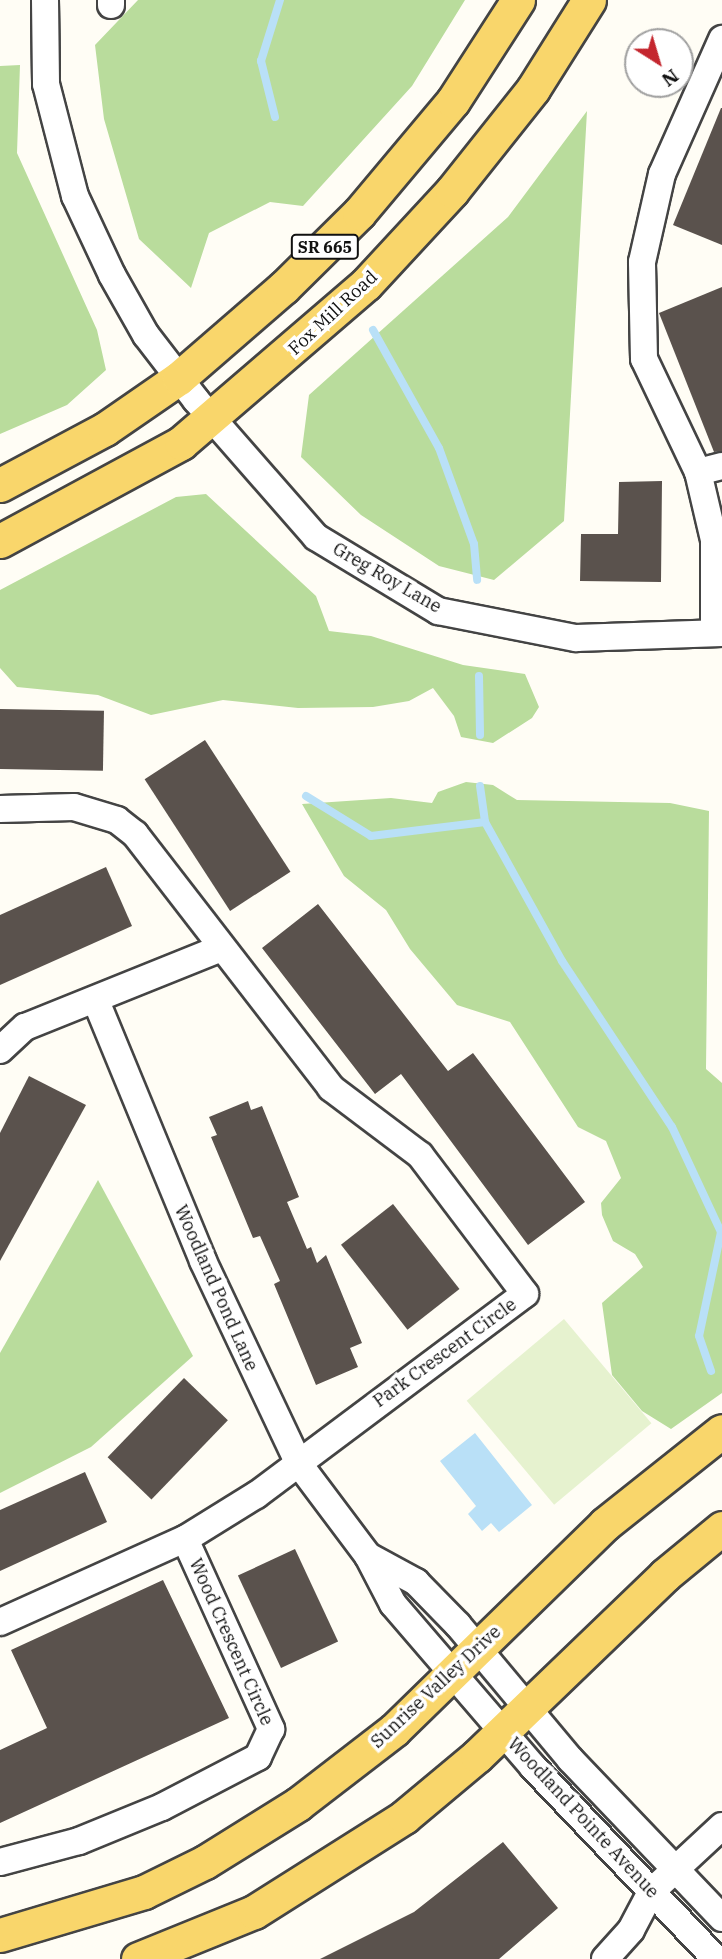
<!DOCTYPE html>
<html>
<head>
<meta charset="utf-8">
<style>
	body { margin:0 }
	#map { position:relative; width:722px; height:1959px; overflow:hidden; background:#fffdf5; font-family:"IBM Plex Serif",serif }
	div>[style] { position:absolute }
	.forest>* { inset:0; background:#b9dc9c }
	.pitch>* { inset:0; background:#e6f2cf; transform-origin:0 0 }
	.water>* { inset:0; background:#b9e0f7 }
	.stream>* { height:8px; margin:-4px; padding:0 4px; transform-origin:4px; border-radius:4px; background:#b9e0f7 }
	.building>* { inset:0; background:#5a524d; transform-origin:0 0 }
	.roads { filter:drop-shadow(2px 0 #444) drop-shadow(-2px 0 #444) drop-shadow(0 2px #444) drop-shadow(0 -2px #444) }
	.minor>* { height:26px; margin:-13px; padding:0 13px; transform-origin:13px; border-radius:13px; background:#fff }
	.major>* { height:33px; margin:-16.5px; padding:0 16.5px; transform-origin:16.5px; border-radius:16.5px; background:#f9d66b }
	span { translate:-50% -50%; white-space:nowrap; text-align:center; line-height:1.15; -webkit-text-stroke:7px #fff; paint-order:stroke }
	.shield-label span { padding:2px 5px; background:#fff; border:2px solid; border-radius:5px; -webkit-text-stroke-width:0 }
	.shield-label { font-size:16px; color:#111; font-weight:700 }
	.street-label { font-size:18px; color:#111 }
	.north { position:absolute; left:624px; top:28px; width:70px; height:70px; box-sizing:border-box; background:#fff; border:2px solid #a0a0a0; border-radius:50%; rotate:143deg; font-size:19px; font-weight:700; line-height:28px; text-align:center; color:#111 }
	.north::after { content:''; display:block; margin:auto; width:24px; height:32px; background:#c4262e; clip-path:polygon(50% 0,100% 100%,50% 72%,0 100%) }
</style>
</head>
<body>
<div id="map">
	<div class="forest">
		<div style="clip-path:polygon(138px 0,465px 0,412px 86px,303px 206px,270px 202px,209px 233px,191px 288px,139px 239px,104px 119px,95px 45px)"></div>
		<div style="clip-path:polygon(20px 65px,17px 153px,97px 330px,106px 370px,67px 405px,0 434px,0 66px)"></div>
		<div style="clip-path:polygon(587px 111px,564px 521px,494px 580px,439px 566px,361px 515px,301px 457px,309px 395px,508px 217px)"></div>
		<div style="clip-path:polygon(206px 494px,316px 596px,329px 631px,371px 636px,463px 665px,525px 674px,539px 707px,532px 718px,493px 743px,461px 737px,454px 716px,433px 688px,409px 701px,373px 707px,298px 708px,223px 700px,151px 715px,98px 695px,17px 687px,0 668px,0 590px,176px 497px)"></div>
		<div style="clip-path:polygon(466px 782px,493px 785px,517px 800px,670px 803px,709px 811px,706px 1069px,722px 1083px,722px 1393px,671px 1429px,642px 1411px,612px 1375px,602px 1303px,643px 1267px,635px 1254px,613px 1241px,602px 1215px,601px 1203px,621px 1178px,606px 1141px,578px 1127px,510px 1022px,457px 1005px,410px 949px,386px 910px,344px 876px,302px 804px,391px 798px,432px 803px,438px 792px)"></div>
		<div style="clip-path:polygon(98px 1180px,193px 1356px,91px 1447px,0 1493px,0 1353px)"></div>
	</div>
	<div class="pitch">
		<div style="left:564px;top:1319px;width:136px;height:127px;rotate:50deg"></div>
	</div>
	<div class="water">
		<div style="clip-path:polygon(475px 1433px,532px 1505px,499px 1532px,491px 1523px,482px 1531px,468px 1514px,476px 1506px,440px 1461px)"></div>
	</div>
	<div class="stream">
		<div style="left:275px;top:117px;width:58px;rotate:-104deg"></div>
		<div style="left:261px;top:61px;width:64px;rotate:-72.7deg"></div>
		<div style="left:373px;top:330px;width:135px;rotate:60.8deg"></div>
		<div style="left:439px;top:448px;width:102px;rotate:70deg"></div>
		<div style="left:474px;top:544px;width:36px;rotate:85deg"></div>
		<div style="left:479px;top:676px;width:59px;rotate:89deg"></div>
		<div style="left:480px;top:786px;width:36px;rotate:82deg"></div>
		<div style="left:306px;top:796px;width:76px;rotate:31.6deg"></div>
		<div style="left:371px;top:836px;width:115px;rotate:-7deg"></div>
		<div style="left:485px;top:822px;width:159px;rotate:61deg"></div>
		<div style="left:562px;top:961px;width:199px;rotate:56.5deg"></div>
		<div style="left:672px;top:1127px;width:116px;rotate:65deg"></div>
		<div style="left:721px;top:1232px;width:106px;rotate:101.9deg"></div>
		<div style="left:699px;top:1336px;width:37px;rotate:71deg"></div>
	</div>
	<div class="building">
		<div style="clip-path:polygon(721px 108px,722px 108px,722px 245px,673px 225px)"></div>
		<div style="clip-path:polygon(722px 287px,722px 451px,714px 452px,659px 313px)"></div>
		<div style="clip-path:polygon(662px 481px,661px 582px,580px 581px,581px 534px,618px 534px,619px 482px)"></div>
		<div style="left:0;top:709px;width:104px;height:60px;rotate:1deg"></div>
		<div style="left:205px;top:740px;width:157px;height:72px;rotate:57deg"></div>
		<div style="clip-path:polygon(106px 867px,132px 926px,0 985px,0 915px)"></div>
		<div style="clip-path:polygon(318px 904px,448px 1071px,473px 1053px,585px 1202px,528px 1245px,401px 1074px,375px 1094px,262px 948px)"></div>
		<div style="clip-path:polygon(29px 1076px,86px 1105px,0 1261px,0 1133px)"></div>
		<div style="clip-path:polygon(248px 1101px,251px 1110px,262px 1106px,299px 1197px,287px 1202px,307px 1249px,311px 1247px,317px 1263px,326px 1255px,362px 1343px,350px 1348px,358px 1367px,316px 1385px,274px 1284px,280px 1281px,260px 1236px,253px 1238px,211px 1137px,217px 1135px,209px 1117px)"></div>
		<div style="left:393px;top:1204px;width:108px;height:66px;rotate:52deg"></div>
		<div style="left:184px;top:1378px;width:61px;height:110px;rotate:44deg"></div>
		<div style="clip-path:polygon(85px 1472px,107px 1522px,0 1571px,0 1510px)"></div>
		<div style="left:295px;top:1549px;width:102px;height:63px;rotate:65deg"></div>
		<div style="clip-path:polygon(163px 1580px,229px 1718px,0 1823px,0 1750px,47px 1728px,11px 1650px)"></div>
		<div style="clip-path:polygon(503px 1842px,558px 1908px,499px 1959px,320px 1959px,414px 1912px)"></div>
	</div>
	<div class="roads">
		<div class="minor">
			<div style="left:45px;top:0;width:84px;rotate:89.3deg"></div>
			<div style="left:46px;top:84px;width:116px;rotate:75.5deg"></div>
			<div style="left:75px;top:196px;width:87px;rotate:64.9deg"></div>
			<div style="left:112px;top:275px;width:69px;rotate:60.5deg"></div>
			<div style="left:146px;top:335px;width:82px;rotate:52.4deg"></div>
			<div style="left:196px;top:400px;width:182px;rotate:48.8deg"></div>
			<div style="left:316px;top:537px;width:143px;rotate:31.2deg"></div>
			<div style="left:438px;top:611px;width:141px;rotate:11.1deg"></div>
			<div style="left:576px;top:638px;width:146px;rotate:-2deg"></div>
			<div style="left:111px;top:5px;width:5px;rotate:-90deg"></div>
			<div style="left:698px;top:472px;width:25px;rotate:-14deg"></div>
			<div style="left:714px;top:633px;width:93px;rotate:-90deg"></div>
			<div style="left:714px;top:540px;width:70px;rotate:-103.2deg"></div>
			<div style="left:698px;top:472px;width:125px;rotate:-115.5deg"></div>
			<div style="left:644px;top:359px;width:97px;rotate:-91.2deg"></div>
			<div style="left:642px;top:262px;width:90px;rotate:-77.2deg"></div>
			<div style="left:662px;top:174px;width:148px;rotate:-66deg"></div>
			<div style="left:0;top:809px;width:74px;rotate:-1.5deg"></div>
			<div style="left:74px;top:807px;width:45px;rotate:16.8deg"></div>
			<div style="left:117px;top:820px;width:23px;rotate:38deg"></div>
			<div style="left:135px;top:834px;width:321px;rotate:52.3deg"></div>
			<div style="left:331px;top:1088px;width:111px;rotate:37deg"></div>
			<div style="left:420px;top:1155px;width:174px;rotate:52.9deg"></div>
			<div style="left:525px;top:1294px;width:336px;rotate:143.2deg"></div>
			<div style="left:256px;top:1495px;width:84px;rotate:148.2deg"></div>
			<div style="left:96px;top:1001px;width:281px;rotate:67.6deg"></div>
			<div style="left:203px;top:1261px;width:225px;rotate:64.7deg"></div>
			<div style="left:299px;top:1464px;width:115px;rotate:53.1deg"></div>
			<div style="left:368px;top:1556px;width:54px;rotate:62.5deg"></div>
			<div style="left:393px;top:1604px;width:215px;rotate:49.3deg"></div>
			<div style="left:533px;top:1767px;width:265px;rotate:46.4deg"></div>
			<div style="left:0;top:1050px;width:34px;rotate:-43deg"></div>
			<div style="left:25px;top:1027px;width:212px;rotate:-21.9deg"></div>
			<div style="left:368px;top:1556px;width:55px;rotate:28.4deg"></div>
			<div style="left:416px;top:1582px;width:60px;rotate:45.7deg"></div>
			<div style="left:458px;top:1625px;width:175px;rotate:50.1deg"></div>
			<div style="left:570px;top:1759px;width:220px;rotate:46.3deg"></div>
			<div style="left:0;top:1622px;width:203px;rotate:-24.2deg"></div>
			<div style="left:185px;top:1539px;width:209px;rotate:65.6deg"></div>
			<div style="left:271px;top:1729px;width:31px;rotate:115deg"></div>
			<div style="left:258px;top:1757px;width:108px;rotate:152.5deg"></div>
			<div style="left:162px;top:1807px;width:90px;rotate:157.7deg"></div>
			<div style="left:79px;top:1841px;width:82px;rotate:165.1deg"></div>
			<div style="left:605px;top:1959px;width:39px;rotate:-48deg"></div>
			<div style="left:631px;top:1930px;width:43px;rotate:-62.2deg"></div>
			<div style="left:651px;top:1892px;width:97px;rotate:-42.9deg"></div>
		</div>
		<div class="major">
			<div style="left:0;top:485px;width:119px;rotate:-28.1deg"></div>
			<div style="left:105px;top:429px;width:90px;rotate:-34.6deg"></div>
			<div style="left:179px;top:378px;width:138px;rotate:-40.9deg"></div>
			<div style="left:283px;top:288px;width:107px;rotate:-44.6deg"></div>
			<div style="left:359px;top:213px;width:146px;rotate:-50deg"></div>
			<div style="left:453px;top:101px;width:120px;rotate:-57.2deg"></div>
			<div style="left:0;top:541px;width:206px;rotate:-28.4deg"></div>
			<div style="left:181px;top:443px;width:244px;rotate:-40.7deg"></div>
			<div style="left:366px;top:284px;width:127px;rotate:-47.2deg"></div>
			<div style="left:452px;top:191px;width:130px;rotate:-51.5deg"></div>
			<div style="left:533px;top:89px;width:105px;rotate:-57.8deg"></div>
			<div style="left:0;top:1935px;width:150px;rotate:-16.6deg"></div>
			<div style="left:144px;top:1892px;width:68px;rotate:-26.2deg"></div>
			<div style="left:205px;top:1862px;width:110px;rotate:-31.9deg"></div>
			<div style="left:298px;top:1804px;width:121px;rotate:-37.6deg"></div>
			<div style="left:394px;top:1730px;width:295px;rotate:-44.3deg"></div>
			<div style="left:605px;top:1524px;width:149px;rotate:-38.5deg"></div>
			<div style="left:138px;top:1959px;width:125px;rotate:-22.1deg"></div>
			<div style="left:254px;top:1912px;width:178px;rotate:-32.3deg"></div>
			<div style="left:404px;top:1817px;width:95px;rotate:-39.9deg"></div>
			<div style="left:477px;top:1756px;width:261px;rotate:-43.9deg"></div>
			<div style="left:665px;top:1575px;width:74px;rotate:-39.5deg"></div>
		</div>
	</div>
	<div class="shield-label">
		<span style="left:325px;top:247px">SR 665</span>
	</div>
	<div class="street-label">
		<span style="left:333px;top:313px;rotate:-43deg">Fox Mill Road</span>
		<span style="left:387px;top:578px;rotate:30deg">Greg Roy Lane</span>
		<span style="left:216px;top:1288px;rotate:66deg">Woodland Pond Lane</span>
		<span style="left:445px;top:1353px;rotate:-36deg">Park Crescent Circle</span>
		<span style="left:231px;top:1642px;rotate:66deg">Wood Crescent Circle</span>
		<span style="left:436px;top:1687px;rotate:-43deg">Sunrise Valley Drive</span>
		<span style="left:583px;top:1818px;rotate:47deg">Woodland Pointe Avenue</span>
	</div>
	<div class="north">N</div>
</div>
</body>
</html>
